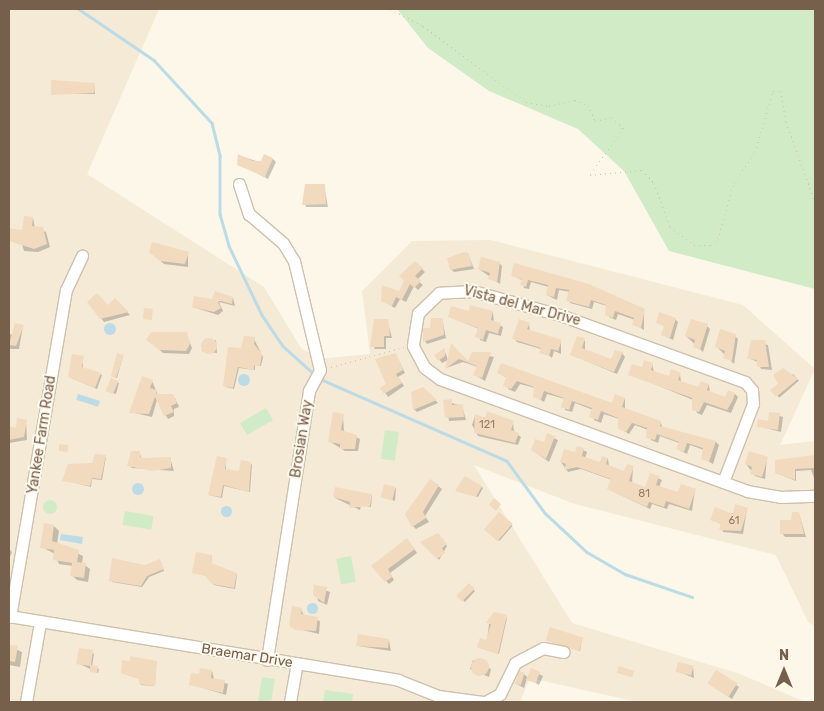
<!DOCTYPE html>
<html>
<head>
<meta charset="utf-8">
<style>
	body { margin:0 }
	#map { position:relative; width:824px; height:711px; overflow:hidden; background:#fcf7e8; font-family:Rubik,sans-serif }
	div>[style] { position:absolute }
	.residential>* { inset:0; background:#f4ead6 }
	.green>* { inset:0; background:#d0ebc5; transform-origin:0 0 }
	.round { border-radius:50% }
	.water>* { inset:0; background:#bbdbe6; transform-origin:0 0 }
	.shadow>* { inset:0; background:#0003; transform-origin:0 0 }
	.stream>* { height:2.5px; margin:-1.25px; padding:0 1.25px; transform-origin:1.25px; border-radius:1.25px; background:#bbdbe6 }
	.building>* { inset:0; background:#f2dabf; transform-origin:0 0 }
	.path>* { height:1px; margin-top:-0.5px; transform-origin:0; background:repeating-linear-gradient(90deg,#d7bda2 0 1px,transparent 0 5px) }
	.roads { filter:drop-shadow(1px 0 #cfc0ad) drop-shadow(-1px 0 #cfc0ad) drop-shadow(0 1px #cfc0ad) drop-shadow(0 -1px #cfc0ad) }
	.minor>* { height:11px; margin:-5.5px; padding:0 5.5px; transform-origin:5.5px; border-radius:5.5px; background:#fff }
	span { translate:-50% -50%; white-space:nowrap; text-align:center; line-height:1.15; -webkit-text-stroke:4px #fffaee; paint-order:stroke }
	.number-label { font-size:11px; color:#967e68 }
	.number-label span { -webkit-text-stroke-width:0 }
	.street-label { font-size:14px; color:#77604b }
	.frame { position:absolute; inset:0; border:10px solid #77604b; pointer-events:none }
	.north { position:absolute; left:759px; top:646px; width:50px; height:50px; -webkit-text-stroke:4px #fffaee; paint-order:stroke; rotate:0deg; font-size:14px; font-weight:700; line-height:20px; text-align:center; color:#77604b }
	.north::after { content:''; display:block; margin:auto; width:18px; height:22px; background:#77604b; clip-path:polygon(50% 0,100% 100%,50% 72%,0 100%) }
</style>
</head>
<body>
<div id="map">
	<div class="residential">
		<div style="clip-path:polygon(9px 9px,159px 9px,87px 174px,264px 287px,301px 348px,319px 359px,370px 354px,362px 291px,412px 241px,491px 240px,743px 305px,815px 369px,780px 445px,815px 441px,815px 626px,808px 622px,776px 555px,575px 504px,474px 465px,572px 623px,740px 674px,805px 702px,638px 702px,530px 678px,520px 702px,9px 702px)"></div>
	</div>
	<div class="green">
		<div style="clip-path:polygon(397px 9px,815px 9px,815px 289px,669px 251px,624px 171px,578px 129px,489px 91px,428px 48px)"></div>
		<div style="left:266px;top:408px;width:14px;height:30px;rotate:60deg"></div>
		<div style="left:385px;top:430px;width:14px;height:29px;rotate:8deg"></div>
		<div class="round" style="left:43px;top:500px;width:14px;height:14px"></div>
		<div style="left:125px;top:511px;width:29px;height:14px;rotate:10deg"></div>
		<div style="left:351px;top:556px;width:26px;height:15px;rotate:79deg"></div>
		<div style="left:262px;top:677px;width:13px;height:25px;rotate:9deg"></div>
		<div style="clip-path:polygon(325px 690px,353px 694px,352px 702px,323px 702px)"></div>
	</div>
	<div class="water">
		<div class="round" style="left:104px;top:323px;width:12px;height:12px"></div>
		<div class="round" style="left:238px;top:374px;width:12px;height:12px"></div>
		<div style="left:78px;top:394px;width:23px;height:6px;rotate:18deg"></div>
		<div class="round" style="left:132px;top:483px;width:12px;height:12px"></div>
		<div class="round" style="left:220.5px;top:505.5px;width:11px;height:11px"></div>
		<div style="clip-path:polygon(61px 534px,83px 537px,82px 544px,60px 540px)"></div>
		<div class="round" style="left:306.5px;top:602.5px;width:11px;height:11px"></div>
	</div>
	<div class="shadow">
		<div style="clip-path:polygon(94px 84px,95px 94px,52px 94px)"></div>
		<div style="clip-path:polygon(238px 155px,262px 163px,273px 159px,276px 162px,268px 179px,239px 164px)"></div>
		<div style="clip-path:polygon(324px 185px,328px 207px,306px 207px,303px 197px)"></div>
		<div style="clip-path:polygon(33px 218px,35px 228px,46px 232px,50px 247px,38px 252px,24px 251px,22px 244px,9px 240px,9px 230px,24px 231px)"></div>
		<div style="clip-path:polygon(188px 253px,188px 267px,164px 264px,154px 255px)"></div>
		<div style="clip-path:polygon(468px 254px,474px 269px,454px 272px,451px 269px)"></div>
		<div style="clip-path:polygon(415px 262px,425px 272px,417px 280px,423px 285px,418px 290px,414px 286px,406px 302px,400px 299px,395px 308px,386px 303px,382px 300px,399px 292px)"></div>
		<div style="clip-path:polygon(499px 263px,502px 266px,500px 284px,479px 269px)"></div>
		<div style="clip-path:polygon(515px 264px,644px 310px,644px 330px,634px 324px,635px 320px,618px 314px,616px 320px,609px 317px,607px 306px,594px 302px,592px 309px,570px 303px,570px 292px,559px 290px,557px 300px,547px 295px,549px 287px,531px 282px,529px 289px,524px 288px,522px 280px,512px 275px)"></div>
		<div style="clip-path:polygon(233px 298px,235px 306px,219px 302px,223px 311px,218px 315px,193px 307px)"></div>
		<div style="clip-path:polygon(115px 300px,130px 315px,104px 322px,101px 318px)"></div>
		<div style="clip-path:polygon(470px 312px,493px 312px,494px 323px,503px 327px,501px 336px,489px 333px,486px 342px,480px 340px,479px 329px,450px 317px)"></div>
		<div style="clip-path:polygon(442px 319px,446px 338px,427px 344px,425px 341px)"></div>
		<div style="clip-path:polygon(675px 319px,678px 322px,673px 340px,663px 335px,670px 329px,657px 322px)"></div>
		<div style="clip-path:polygon(387px 320px,392px 338px,386px 338px,386px 349px,374px 349px)"></div>
		<div style="clip-path:polygon(529px 324px,530px 332px,561px 342px,561px 354px,554px 351px,552px 358px,541px 349px,517px 342px,514px 338px)"></div>
		<div style="clip-path:polygon(23px 326px,19px 349px,9px 349px,9px 334px,14px 335px)"></div>
		<div style="clip-path:polygon(707px 326px,710px 329px,703px 352px,686px 336px)"></div>
		<div style="clip-path:polygon(186px 333px,192px 348px,189px 354px,163px 353px,151px 342px)"></div>
		<div style="clip-path:polygon(735px 336px,738px 339px,734px 364px,717px 347px)"></div>
		<div style="clip-path:polygon(254px 339px,263px 357px,261px 366px,255px 365px,255px 370px,239px 368px,234px 389px,226px 387px,242px 350px)"></div>
		<div style="clip-path:polygon(216px 340px,217px 353px,202px 351px,202px 343px)"></div>
		<div style="clip-path:polygon(585px 340px,585px 351px,612px 361px,622px 353px,625px 357px,617px 374px,572px 355px)"></div>
		<div style="clip-path:polygon(752px 341px,768px 345px,772px 370px,761px 369px,758px 362px,748px 358px)"></div>
		<div style="clip-path:polygon(452px 345px,469px 363px,473px 353px,494px 357px,485px 381px,475px 375px,478px 367px,463px 362px,446px 368px)"></div>
		<div style="clip-path:polygon(444px 349px,448px 360px,442px 363px,436px 355px)"></div>
		<div style="clip-path:polygon(396px 355px,405px 373px,398px 377px,404px 386px,388px 397px,382px 388px,387px 384px)"></div>
		<div style="clip-path:polygon(123px 356px,117px 378px,114px 377px)"></div>
		<div style="clip-path:polygon(83px 357px,83px 368px,102px 375px,97px 389px,71px 378px)"></div>
		<div style="clip-path:polygon(652px 364px,654px 372px,670px 378px,680px 374px,681px 382px,699px 388px,709px 385px,710px 393px,726px 398px,735px 394px,738px 397px,731px 413px,707px 405px,702px 415px,697px 413px,693px 400px,630px 374px)"></div>
		<div style="clip-path:polygon(499px 373px,613px 404px,625px 399px,625px 409px,660px 422px,663px 428px,716px 442px,719px 445px,713px 464px,703px 458px,704px 450px,690px 445px,687px 454px,677px 449px,679px 443px,660px 436px,658px 443px,651px 440px,648px 430px,635px 425px,629px 434px,619px 428px,619px 419px,604px 414px,601px 423px,594px 420px,593px 410px,575px 403px,572px 412px,565px 410px,565px 399px,547px 394px,544px 402px,534px 396px,535px 388px,520px 384px,515px 392px,508px 389px,507px 378px)"></div>
		<div style="left:793px;top:374px;width:9px;height:26px;rotate:49deg"></div>
		<div style="clip-path:polygon(111px 380px,119px 383px,116px 394px,110px 392px)"></div>
		<div style="clip-path:polygon(152px 381px,158px 395px,175px 398px,179px 407px,174px 409px,174px 416px,168px 419px,157px 400px,152px 417px,131px 412px)"></div>
		<div style="clip-path:polygon(423px 388px,438px 403px,417px 412px,414px 409px)"></div>
		<div style="clip-path:polygon(445px 401px,462px 406px,466px 420px,449px 421px)"></div>
		<div style="clip-path:polygon(770px 413px,783px 417px,781px 432px,758px 426px,769px 422px)"></div>
		<div style="clip-path:polygon(343px 416px,344px 432px,360px 439px,358px 451px,345px 451px,329px 441px)"></div>
		<div style="clip-path:polygon(475px 416px,513px 422px,514px 432px,521px 437px,518px 445px,478px 436px,472px 425px)"></div>
		<div style="clip-path:polygon(26px 421px,27px 440px,9px 443px,9px 428px,17px 429px)"></div>
		<div style="clip-path:polygon(548px 435px,558px 440px,549px 462px,532px 450px,544px 444px)"></div>
		<div style="clip-path:polygon(577px 447px,587px 452px,585px 458px,600px 463px,603px 457px,608px 459px,609px 466px,625px 472px,633px 467px,632px 484px,646px 489px,651px 475px,662px 480px,659px 487px,679px 494px,695px 490px,692px 511px,669px 504px,667px 509px,652px 504px,650px 509px,612px 491px,612px 480px,581px 469px,568px 472px,561px 462px,575px 454px)"></div>
		<div style="clip-path:polygon(139px 452px,142px 459px,170px 458px,174px 471px,132px 468px,129px 465px)"></div>
		<div style="clip-path:polygon(106px 457px,102px 480px,92px 479px,91px 487px,64px 480px)"></div>
		<div style="clip-path:polygon(815px 457px,815px 480px,811px 470px,796px 471px,796px 481px,776px 473px,776px 461px)"></div>
		<div style="clip-path:polygon(767px 458px,765px 479px,755px 476px,746px 464px)"></div>
		<div style="clip-path:polygon(226px 459px,226px 470px,240px 472px,252px 464px,250px 492px,224px 486px,222px 498px,209px 495px)"></div>
		<div style="clip-path:polygon(465px 477px,483px 488px,478px 497px,457px 491px)"></div>
		<div style="clip-path:polygon(430px 480px,442px 489px,425px 516px,429px 522px,416px 529px,413px 526px)"></div>
		<div style="clip-path:polygon(396px 488px,395px 501px,383px 497px)"></div>
		<div style="clip-path:polygon(336px 489px,372px 495px,371px 507px,361px 505px,360px 510px,335px 498px)"></div>
		<div style="clip-path:polygon(747px 509px,743px 534px,723px 532px,722px 525px,712px 519px)"></div>
		<div style="left:499px;top:514px;width:18px;height:20px;rotate:41deg"></div>
		<div style="clip-path:polygon(799px 514px,806px 537px,785px 537px,782px 533px)"></div>
		<div style="clip-path:polygon(54px 526px,59px 531px,57px 544px,83px 556px,82px 563px,90px 569px,88px 582px,77px 580px,72px 575px,73px 566px,59px 564px,55px 554px,42px 547px)"></div>
		<div style="clip-path:polygon(438px 534px,447px 546px,439px 560px,422px 543px)"></div>
		<div style="clip-path:polygon(410px 543px,417px 553px,390px 573px,394px 580px,389px 584px,373px 566px)"></div>
		<div style="clip-path:polygon(9px 549px,12px 552px,10px 557px,9px 557px)"></div>
		<div style="clip-path:polygon(212px 556px,211px 565px,237px 575px,235px 589px,214px 585px,207px 576px,194px 573px)"></div>
		<div style="clip-path:polygon(113px 559px,145px 566px,161px 562px,164px 571px,149px 577px,142px 587px,112px 582px)"></div>
		<div style="clip-path:polygon(469px 585px,475px 591px,465px 602px,458px 595px)"></div>
		<div style="clip-path:polygon(316px 587px,330px 592px,327px 605px,318px 601px)"></div>
		<div style="clip-path:polygon(301px 609px,304px 616px,320px 621px,319px 634px,294px 628px)"></div>
		<div style="clip-path:polygon(507px 618px,499px 654px,480px 648px,487px 641px,489px 624px)"></div>
		<div style="clip-path:polygon(582px 639px,580px 651px,549px 641px)"></div>
		<div style="clip-path:polygon(389px 641px,391px 651px,358px 646px)"></div>
		<div style="clip-path:polygon(9px 646px,22px 652px,20px 667px,9px 665px)"></div>
		<div style="clip-path:polygon(94px 653px,92px 667px,99px 669px,98px 673px,78px 663px)"></div>
		<div style="clip-path:polygon(473px 660px,491px 669px,489px 677px,470px 669px)"></div>
		<div style="clip-path:polygon(156px 662px,155px 686px,141px 685px,140px 679px,122px 673px)"></div>
		<div style="clip-path:polygon(693px 667px,694px 678px,677px 671px)"></div>
		<div style="clip-path:polygon(531px 670px,543px 676px,539px 685px,527px 678px,524px 688px,515px 683px,524px 674px,528px 678px)"></div>
		<div style="clip-path:polygon(212px 671px,214px 679px,228px 684px,226px 695px,190px 684px)"></div>
		<div style="clip-path:polygon(717px 672px,739px 687px,732px 699px,712px 686px)"></div>
	</div>
	<div class="stream">
		<div style="left:79px;top:9px;width:91px;rotate:34.2deg"></div>
		<div style="left:154px;top:60px;width:86px;rotate:47.4deg"></div>
		<div style="left:212px;top:123px;width:34px;rotate:76deg"></div>
		<div style="left:220px;top:156px;width:58px;rotate:90deg"></div>
		<div style="left:220px;top:214px;width:33px;rotate:74deg"></div>
		<div style="left:229px;top:246px;width:76px;rotate:64.4deg"></div>
		<div style="left:262px;top:315px;width:37px;rotate:56deg"></div>
		<div style="left:283px;top:346px;width:42px;rotate:42.1deg"></div>
		<div style="left:318px;top:378px;width:206px;rotate:23.7deg"></div>
		<div style="left:507px;top:461px;width:64px;rotate:53.8deg"></div>
		<div style="left:545px;top:513px;width:57px;rotate:42.9deg"></div>
		<div style="left:587px;top:552px;width:44px;rotate:30.1deg"></div>
		<div style="left:625px;top:574px;width:71px;rotate:18.9deg"></div>
	</div>
	<div class="building">
		<div style="clip-path:polygon(51px 80px,95px 83px,94px 93px,51px 95px)"></div>
		<div style="clip-path:polygon(238px 154px,253px 161px,261px 161px,264px 154px,273px 158px,265px 177px,237px 165px)"></div>
		<div style="clip-path:polygon(305px 184px,325px 184px,326px 204px,302px 205px)"></div>
		<div style="clip-path:polygon(24px 216px,33px 217px,32px 226px,43px 227px,47px 244px,34px 249px,9px 241px,9px 228px,22px 230px)"></div>
		<div style="clip-path:polygon(152px 242px,189px 252px,185px 264px,160px 261px,149px 252px)"></div>
		<div style="clip-path:polygon(464px 252px,468px 253px,472px 266px,450px 270px,447px 258px)"></div>
		<div style="clip-path:polygon(481px 257px,500px 262px,497px 282px,488px 279px,490px 273px,478px 269px)"></div>
		<div style="clip-path:polygon(415px 261px,423px 268px,415px 276px,421px 281px,414px 288px,410px 284px,402px 300px,396px 297px,392px 306px,381px 301px,382px 285px,399px 291px,404px 281px,399px 276px)"></div>
		<div style="clip-path:polygon(514px 263px,589px 284px,645px 309px,641px 328px,632px 325px,634px 318px,615px 311px,613px 318px,605px 315px,606px 305px,591px 300px,589px 307px,566px 301px,569px 290px,556px 288px,554px 297px,546px 295px,548px 285px,528px 280px,526px 287px,520px 285px,522px 279px,511px 276px)"></div>
		<div style="clip-path:polygon(215px 291px,233px 297px,232px 304px,217px 300px,221px 308px,214px 312px,192px 307px,194px 296px,212px 299px)"></div>
		<div style="clip-path:polygon(97px 293px,108px 305px,115px 298px,129px 312px,100px 319px,87px 302px)"></div>
		<div style="clip-path:polygon(470px 305px,493px 311px,491px 320px,501px 323px,498px 334px,486px 330px,483px 340px,475px 337px,478px 328px,448px 317px,451px 306px,469px 311px)"></div>
		<div style="left:144px;top:308px;width:9px;height:11px;rotate:6deg"></div>
		<div style="clip-path:polygon(659px 312px,676px 318px,670px 338px,661px 335px,664px 326px,656px 323px)"></div>
		<div style="clip-path:polygon(431px 318px,443px 318px,444px 335px,423px 342px,423px 328px,430px 328px)"></div>
		<div style="clip-path:polygon(374px 319px,388px 319px,390px 336px,384px 336px,384px 347px,370px 347px)"></div>
		<div style="clip-path:polygon(519px 319px,530px 323px,527px 329px,562px 340px,558px 351px,551px 349px,549px 356px,539px 353px,541px 348px,512px 339px)"></div>
		<div style="clip-path:polygon(691px 319px,708px 324px,700px 350px,693px 347px,695px 340px,685px 336px)"></div>
		<div style="clip-path:polygon(15px 323px,24px 325px,16px 346px,9px 345px)"></div>
		<div style="clip-path:polygon(720px 329px,736px 334px,732px 361px,723px 358px,725px 351px,715px 347px)"></div>
		<div style="clip-path:polygon(151px 332px,187px 332px,190px 344px,186px 351px,159px 350px,146px 340px)"></div>
		<div style="clip-path:polygon(244px 336px,255px 337px,254px 344px,262px 354px,260px 366px,254px 365px,254px 370px,238px 367px,233px 388px,223px 386px,228px 347px,241px 348px)"></div>
		<div style="clip-path:polygon(577px 336px,585px 338px,582px 348px,590px 351px,611px 359px,615px 350px,623px 352px,614px 372px,570px 355px)"></div>
		<div class="round" style="left:201px;top:338px;width:16px;height:16px"></div>
		<div style="clip-path:polygon(751px 340px,765px 340px,769px 367px,757px 367px,757px 360px,747px 359px)"></div>
		<div style="clip-path:polygon(451px 343px,468px 361px,472px 352px,491px 352px,482px 378px,473px 375px,477px 366px,459px 359px,445px 369px)"></div>
		<div style="clip-path:polygon(445px 348px,445px 356px,438px 361px,434px 355px)"></div>
		<div style="clip-path:polygon(117px 353px,124px 355px,116px 378px,111px 376px)"></div>
		<div style="clip-path:polygon(396px 353px,403px 370px,396px 374px,402px 383px,384px 394px,380px 388px,386px 384px,375px 359px)"></div>
		<div style="clip-path:polygon(72px 354px,84px 356px,82px 367px,101px 373px,95px 388px,68px 377px)"></div>
		<div style="clip-path:polygon(644px 360px,653px 363px,651px 370px,669px 376px,671px 369px,681px 373px,678px 380px,698px 387px,701px 381px,709px 384px,707px 390px,725px 397px,728px 390px,735px 393px,733px 400px,727px 410px,704px 402px,699px 412px,692px 410px,692px 398px,628px 375px,632px 364px,642px 367px)"></div>
		<div style="clip-path:polygon(501px 363px,612px 403px,615px 394px,625px 398px,622px 407px,661px 421px,660px 426px,716px 441px,709px 462px,701px 459px,703px 448px,687px 443px,684px 452px,676px 449px,679px 442px,657px 434px,655px 440px,646px 438px,647px 428px,632px 423px,626px 432px,618px 429px,618px 418px,601px 411px,598px 420px,589px 417px,592px 408px,572px 401px,569px 410px,561px 407px,564px 398px,544px 391px,541px 400px,533px 397px,534px 387px,517px 381px,511px 389px,503px 386px,506px 377px,497px 373px)"></div>
		<div style="clip-path:polygon(783px 368px,798px 379px,776px 397px,770px 390px,778px 384px,773px 375px)"></div>
		<div style="clip-path:polygon(142px 376px,153px 380px,150px 388px,157px 390px,156px 394px,173px 394px,177px 403px,171px 406px,174px 412px,164px 416px,155px 397px,149px 414px,129px 413px)"></div>
		<div style="left:111px;top:378px;width:8px;height:14px;rotate:23deg"></div>
		<div style="clip-path:polygon(423px 387px,437px 400px,413px 410px,411px 392px)"></div>
		<div style="clip-path:polygon(452px 399px,452px 405px,463px 404px,464px 417px,445px 418px,443px 400px)"></div>
		<div style="clip-path:polygon(487px 411px,514px 421px,511px 430px,519px 433px,515px 443px,474px 433px,475px 414px,485px 418px)"></div>
		<div style="clip-path:polygon(333px 412px,344px 414px,341px 430px,357px 435px,355px 449px,340px 449px,340px 444px,328px 442px)"></div>
		<div style="clip-path:polygon(769px 412px,780px 413px,778px 430px,757px 427px,758px 419px,768px 421px)"></div>
		<div style="clip-path:polygon(17px 418px,27px 420px,24px 437px,9px 440px,9px 426px,16px 428px)"></div>
		<div style="clip-path:polygon(547px 433px,555px 436px,546px 459px,531px 450px,535px 439px,544px 442px)"></div>
		<div style="clip-path:polygon(59px 444px,68px 445px,68px 452px,59px 451px)"></div>
		<div style="clip-path:polygon(577px 446px,584px 448px,582px 456px,600px 462px,602px 456px,608px 458px,606px 464px,624px 471px,627px 464px,634px 466px,629px 481px,645px 487px,650px 473px,659px 476px,656px 485px,678px 492px,681px 484px,696px 489px,689px 509px,666px 501px,664px 507px,649px 502px,647px 507px,607px 489px,611px 479px,577px 467px,564px 470px,566px 464px,560px 462px,564px 449px,575px 452px)"></div>
		<div style="clip-path:polygon(131px 451px,140px 451px,140px 457px,146px 458px,171px 457px,171px 468px,152px 471px,127px 466px)"></div>
		<div style="clip-path:polygon(749px 451px,768px 457px,762px 477px,750px 474px,752px 467px,745px 464px)"></div>
		<div style="clip-path:polygon(95px 454px,106px 455px,101px 479px,92px 478px,90px 486px,62px 481px,68px 464px,92px 463px)"></div>
		<div style="clip-path:polygon(815px 455px,815px 468px,795px 469px,795px 480px,775px 473px,775px 460px)"></div>
		<div style="clip-path:polygon(217px 456px,227px 458px,225px 469px,239px 471px,241px 460px,251px 462px,249px 492px,223px 485px,221px 497px,208px 495px)"></div>
		<div style="clip-path:polygon(465px 476px,482px 486px,476px 497px,455px 491px)"></div>
		<div style="clip-path:polygon(430px 479px,439px 485px,423px 512px,426px 518px,412px 527px,405px 514px)"></div>
		<div style="left:384px;top:484px;width:12px;height:14px;rotate:14deg"></div>
		<div style="clip-path:polygon(335px 487px,372px 494px,370px 506px,349px 508px,350px 502px,333px 497px)"></div>
		<div style="clip-path:polygon(494px 498px,501px 504px,496px 511px,489px 505px)"></div>
		<div style="clip-path:polygon(735px 504px,748px 508px,741px 531px,719px 530px,721px 524px,710px 520px,715px 507px,733px 514px)"></div>
		<div style="left:499px;top:512px;width:18px;height:23px;rotate:41deg"></div>
		<div style="clip-path:polygon(792px 512px,799px 512px,804px 534px,780px 534px,780px 520px,791px 520px)"></div>
		<div style="clip-path:polygon(44px 523px,54px 525px,52px 541px,79px 550px,77px 562px,86px 563px,84px 578px,70px 576px,72px 563px,53px 560px,54px 550px,40px 548px)"></div>
		<div style="clip-path:polygon(438px 533px,447px 544px,442px 548px,445px 553px,437px 559px,420px 542px)"></div>
		<div style="clip-path:polygon(407px 538px,415px 549px,388px 569px,392px 577px,385px 582px,371px 566px)"></div>
		<div style="clip-path:polygon(196px 552px,212px 555px,211px 563px,237px 573px,234px 588px,212px 584px,205px 576px,192px 573px)"></div>
		<div style="clip-path:polygon(112px 558px,145px 565px,160px 559px,164px 569px,147px 576px,141px 586px,109px 581px)"></div>
		<div style="left:469px;top:583px;width:8px;height:18px;rotate:45deg"></div>
		<div style="clip-path:polygon(314px 585px,327px 587px,324px 603px,313px 595px)"></div>
		<div style="clip-path:polygon(292px 606px,302px 608px,301px 614px,318px 617px,316px 631px,295px 630px,289px 626px)"></div>
		<div style="clip-path:polygon(494px 612px,507px 615px,498px 654px,477px 647px,480px 638px,486px 640px,491px 624px,486px 623px)"></div>
		<div style="left:550px;top:627px;width:35px;height:14px;rotate:18deg"></div>
		<div style="clip-path:polygon(358px 634px,389px 639px,388px 648px,356px 646px)"></div>
		<div style="clip-path:polygon(9px 645px,18px 646px,15px 662px,9px 661px)"></div>
		<div style="clip-path:polygon(79px 648px,93px 650px,91px 665px,98px 666px,97px 673px,90px 672px,90px 666px,76px 664px)"></div>
		<div style="clip-path:polygon(130px 656px,157px 661px,155px 686px,139px 684px,139px 679px,121px 673px,122px 660px,130px 661px)"></div>
		<div class="round" style="left:471px;top:658px;width:18px;height:18px"></div>
		<div style="left:678px;top:662px;width:16px;height:10px;rotate:14deg"></div>
		<div style="left:619px;top:666px;width:16px;height:7px;rotate:18deg"></div>
		<div style="clip-path:polygon(200px 668px,212px 670px,211px 678px,225px 680px,223px 693px,189px 685px,191px 673px,199px 674px)"></div>
		<div style="clip-path:polygon(531px 668px,540px 672px,536px 683px,526px 680px)"></div>
		<div style="left:716px;top:670px;width:25px;height:16px;rotate:32deg"></div>
		<div style="left:519px;top:671px;width:6px;height:13px;rotate:18deg"></div>
	</div>
	<div class="path">
		<div style="left:390px;top:9px;width:37px;rotate:27deg"></div>
		<div style="left:423px;top:26px;width:128px;rotate:36.4deg"></div>
		<div style="left:526px;top:102px;width:23px;rotate:10deg"></div>
		<div style="left:549px;top:106px;width:27px;rotate:-13deg"></div>
		<div style="left:575px;top:100px;width:14px;rotate:21deg"></div>
		<div style="left:588px;top:105px;width:17px;rotate:66deg"></div>
		<div style="left:595px;top:121px;width:17px;rotate:-13deg"></div>
		<div style="left:612px;top:117px;width:16px;rotate:45deg"></div>
		<div style="left:623px;top:128px;width:57px;rotate:125.1deg"></div>
		<div style="left:590px;top:175px;width:52px;rotate:-5.5deg"></div>
		<div style="left:642px;top:170px;width:18px;rotate:47deg"></div>
		<div style="left:654px;top:183px;width:47px;rotate:70deg"></div>
		<div style="left:670px;top:227px;width:30px;rotate:37deg"></div>
		<div style="left:694px;top:245px;width:17px"></div>
		<div style="left:711px;top:245px;width:9px;rotate:-41deg"></div>
		<div style="left:718px;top:239px;width:58px;rotate:-74.1deg"></div>
		<div style="left:734px;top:183px;width:37px;rotate:-56deg"></div>
		<div style="left:755px;top:152px;width:64px;rotate:-73.6deg"></div>
		<div style="left:773px;top:91px;width:8px"></div>
		<div style="left:781px;top:91px;width:31px;rotate:81deg"></div>
		<div style="left:786px;top:122px;width:85px;rotate:70.1deg"></div>
		<div style="left:331px;top:367px;width:76px;rotate:-15.3deg"></div>
	</div>
	<div class="roads">
		<div class="minor">
			<div style="left:239px;top:184px;width:32px;rotate:72deg"></div>
			<div style="left:249px;top:214px;width:45px;rotate:40.5deg"></div>
			<div style="left:283px;top:243px;width:21px;rotate:59deg"></div>
			<div style="left:294px;top:261px;width:112px;rotate:76.6deg"></div>
			<div style="left:320px;top:370px;width:24px;rotate:118deg"></div>
			<div style="left:309px;top:391px;width:272px;rotate:98.9deg"></div>
			<div style="left:723px;top:482px;width:84px;rotate:-69deg"></div>
			<div style="left:753px;top:404px;width:14px;rotate:-94deg"></div>
			<div style="left:752px;top:390px;width:11px;rotate:-131deg"></div>
			<div style="left:745px;top:382px;width:197px;rotate:-160.1deg"></div>
			<div style="left:560px;top:315px;width:90px;rotate:-164.6deg"></div>
			<div style="left:473px;top:291px;width:34px;rotate:177deg"></div>
			<div style="left:439px;top:293px;width:29px;rotate:136deg"></div>
			<div style="left:418px;top:313px;width:33px;rotate:99deg"></div>
			<div style="left:413px;top:346px;width:24px;rotate:62deg"></div>
			<div style="left:424px;top:367px;width:20px;rotate:37deg"></div>
			<div style="left:440px;top:379px;width:327px;rotate:20deg"></div>
			<div style="left:747px;top:491px;width:34px;rotate:10deg"></div>
			<div style="left:780px;top:497px;width:35px;rotate:-2deg"></div>
			<div style="left:9px;top:616px;width:394px;rotate:9.3deg"></div>
			<div style="left:398px;top:680px;width:43px;rotate:21.8deg"></div>
			<div style="left:438px;top:696px;width:45px;rotate:7.6deg"></div>
			<div style="left:10px;top:617px;width:332px;rotate:-80.3deg"></div>
			<div style="left:66px;top:290px;width:38px;rotate:-65deg"></div>
			<div style="left:26px;top:702px;width:80px;rotate:-80deg"></div>
			<div style="left:290px;top:702px;width:39px;rotate:-80deg"></div>
			<div style="left:485px;top:702px;width:17px;rotate:-28deg"></div>
			<div style="left:500px;top:694px;width:34px;rotate:-64deg"></div>
			<div style="left:515px;top:663px;width:32px;rotate:-28deg"></div>
			<div style="left:543px;top:648px;width:21px;rotate:11deg"></div>
		</div>
	</div>
	<div class="number-label">
		<span style="left:487px;top:425px">121</span>
		<span style="left:644px;top:494px">81</span>
		<span style="left:734px;top:521px">61</span>
	</div>
	<div class="street-label">
		<span style="left:522px;top:306px;rotate:15deg">Vista del Mar Drive</span>
		<span style="left:42px;top:435px;rotate:-81deg">Yankee Farm Road</span>
		<span style="left:302px;top:439px;rotate:-81deg">Brosian Way</span>
		<span style="left:247px;top:656px;rotate:9deg">Braemar Drive</span>
	</div>
	<div class="frame"></div>
	<div class="north">N</div>
</div>
</body>
</html>
